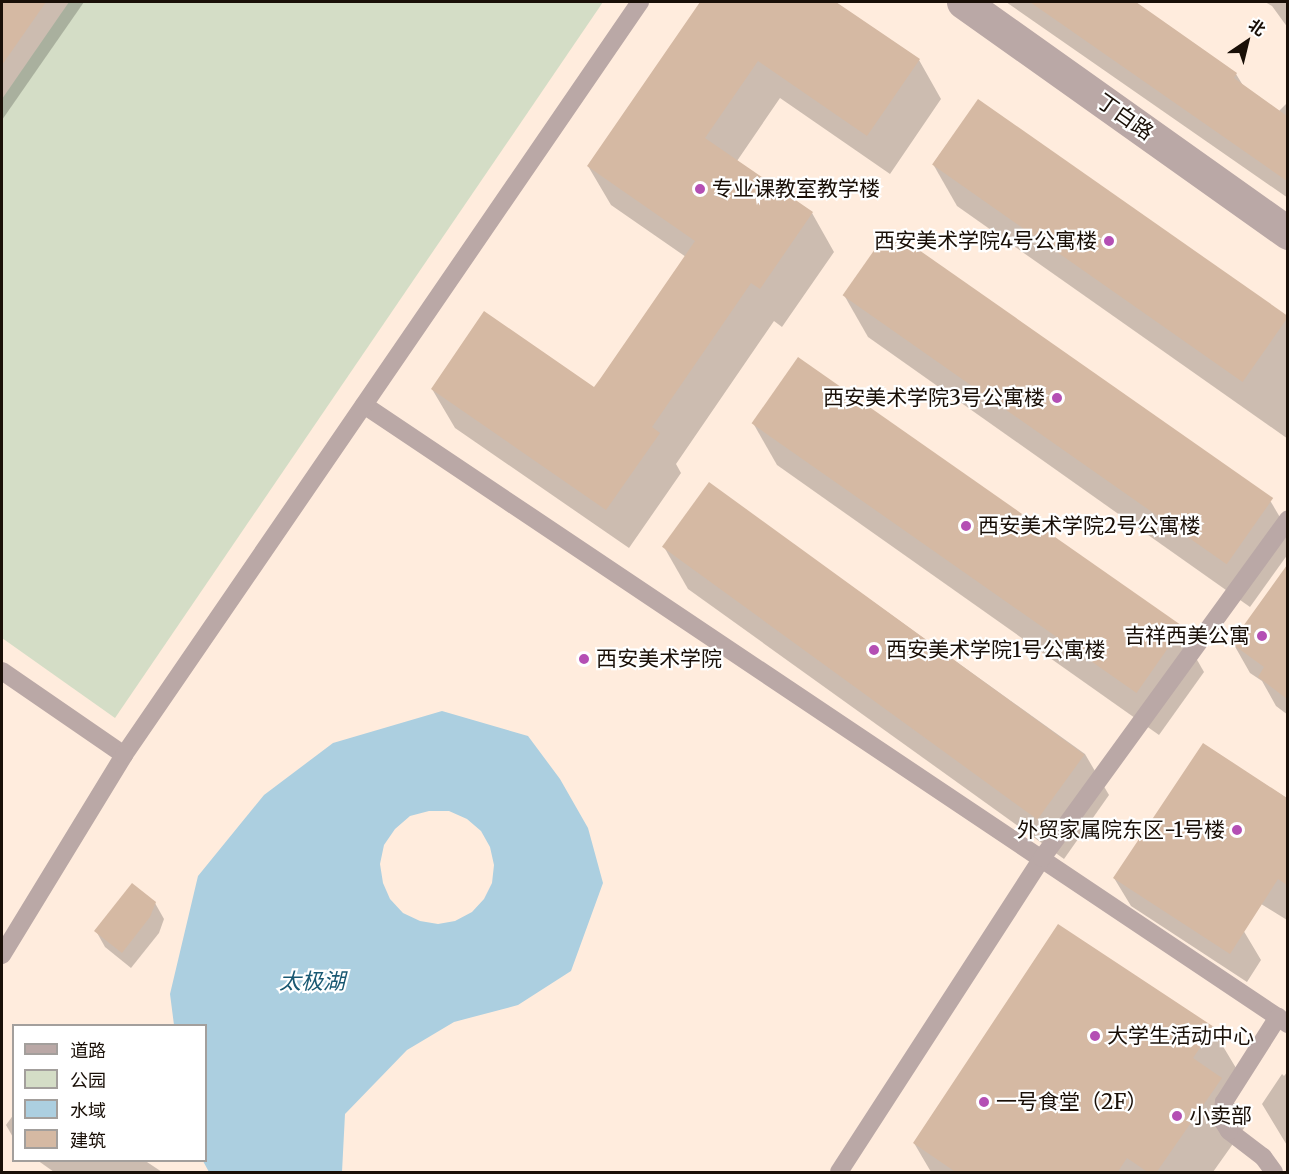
<!DOCTYPE html>
<html>
<head>
<meta charset="utf-8">
<style>
	body { margin:0 }
	#map { position:relative; width:1289px; height:1174px; overflow:hidden; background:#ffecdd; font-family:Merriweather,"Noto Sans SC",serif }
	div>[style] { position:absolute }
	.green>* { inset:0; background:#d4ddc6 }
	.water>* { inset:0; background:#accfe0 }
	.shadow>* { inset:0; background:#0003 }
	.building>* { inset:0; background:#d5b9a3; transform-origin:0 0 }
	.service>* { height:18px; margin:-9px; padding:0 9px; transform-origin:9px; border-radius:9px; background:#baa8a6 }
	.tertiary>* { height:33px; margin:-16.5px; padding:0 16.5px; transform-origin:16.5px; border-radius:16.5px; background:#baa8a6 }
	.dots>* { width:16px; height:16px; translate:-50% -50%; box-sizing:border-box; border:3px solid #fff; border-radius:50% }
	span { translate:-50% -50%; white-space:nowrap; text-align:center; line-height:1.15; -webkit-text-stroke:4.5px #fff; paint-order:stroke }
	.street-label { font-size:21px; color:#190f07 }
	.poi-label { font-size:21px; color:#190f07 }
	.left { translate:0 -50%; text-align:left }
	.right { translate:-100% -50%; text-align:right }
	.water-label { font-size:22px; color:#195872; font-style:italic }
	.frame { position:absolute; inset:0; border:3px solid #190f07; pointer-events:none }
	.legend { position:absolute; left:12px; top:1024px; width:195px; height:138px; box-sizing:border-box; background:#fff; border:2px solid #a39f9c; margin:0; padding:8px 10px; list-style:none; font-size:18px; color:#190f07 }
	.legend li { display:flex; align-items:center; gap:12px; height:30px }
	.legend b { width:30px; border:2px solid #a39f9c }
	.north { position:absolute; left:1217px; top:12px; width:60px; height:60px; -webkit-text-stroke:4px #fff; paint-order:stroke; rotate:35deg; font-size:16px; font-weight:700; line-height:24px; text-align:center; color:#190f07 }
	.north::after { content:''; display:block; margin:auto; width:21px; height:27px; background:#190f07; clip-path:polygon(50% 0,100% 100%,50% 72%,0 100%) }
</style>
</head>
<body>
<div id="map">
	<div class="green">
		<div style="clip-path:polygon(69px 2px,603px 2px,115px 718px,2px 638px,2px 99px)"></div>
	</div>
	<div class="water">
		<div style="clip-path:polygon(evenodd,442px 711px,528px 736px,560px 779px,588px 828px,603px 883px,571px 971px,518px 1005px,454px 1022px,407px 1050px,345px 1114px,342px 1172px,209px 1172px,203px 1161px,206px 1026px,174px 1025px,170px 994px,198px 876px,264px 795px,333px 743px,442px 711px,429px 811px,449px 811px,467px 819px,481px 831px,490px 847px,494px 865px,492px 883px,484px 899px,472px 912px,455px 921px,438px 924px,420px 921px,403px 913px,390px 899px,383px 883px,380px 864px,384px 845px,395px 829px,410px 816px,429px 811px)"></div>
	</div>
	<div class="shadow">
		<div style="clip-path:polygon(2px 2px,84px 2px,2px 120px)"></div>
		<div style="clip-path:polygon(702px 2px,834px 2px,919px 60px,941px 99px,890px 174px,780px 98px,737px 161px,812px 213px,834px 252px,782px 327px,774px 321px,676px 464px,681px 473px,629px 548px,455px 428px,432px 389px,594px 389px,686px 257px,611px 205px,588px 166px)"></div>
		<div style="clip-path:polygon(1006px 2px,1133px 2px,1236px 74px,1244px 87px,1279px 111px,1288px 102px,1288px 198px)"></div>
		<div style="clip-path:polygon(1265px 2px,1288px 2px,1288px 28px,1272px 6px)"></div>
		<div style="clip-path:polygon(978px 101px,1288px 320px,1288px 439px,957px 206px,933px 164px)"></div>
		<div style="clip-path:polygon(844px 295px,1271px 502px,1288px 531px,1288px 554px,1250px 607px,868px 337px)"></div>
		<div style="clip-path:polygon(753px 423px,1180px 630px,1204px 672px,1159px 735px,777px 465px)"></div>
		<div style="clip-path:polygon(709px 484px,1085px 754px,1109px 795px,1064px 859px,688px 589px,664px 547px)"></div>
		<div style="clip-path:polygon(1288px 567px,1288px 715px,1276px 706px,1262px 681px,1250px 673px,1233px 643px)"></div>
		<div style="clip-path:polygon(1203px 745px,1288px 799px,1287px 920px,1208px 871px,1261px 960px,1247px 982px,1131px 906px,1114px 878px)"></div>
		<div style="clip-path:polygon(155px 903px,164px 919px,159px 933px,131px 968px,105px 947px,96px 931px)"></div>
		<div style="clip-path:polygon(1212px 1028px,1239px 1073px,1227px 1091px,1247px 1124px,1213px 1172px,931px 1172px,914px 1143px)"></div>
		<div style="clip-path:polygon(1288px 1071px,1288px 1147px,1262px 1104px,1282px 1074px,1284px 1076px)"></div>
		<div style="clip-path:polygon(14px 1114px,14px 1139px,6px 1125px)"></div>
		<div style="clip-path:polygon(37px 1160px,144px 1160px,162px 1172px,54px 1172px)"></div>
	</div>
	<div class="building">
		<div style="clip-path:polygon(2px 2px,46px 2px,2px 65px)"></div>
		<div style="clip-path:polygon(700px 2px,836px 2px,920px 59px,867px 136px,758px 61px,705px 138px,813px 212px,760px 289px,751px 283px,652px 427px,660px 433px,606px 510px,431px 389px,484px 311px,594px 387px,600px 379px,695px 241px,587px 166px)"></div>
		<div style="clip-path:polygon(1030px 2px,1136px 2px,1237px 73px,1234px 78px,1287px 116px,1287px 181px)"></div>
		<div style="left:978px;top:99px;width:379px;height:80px;rotate:35deg"></div>
		<div style="left:889px;top:229px;width:469px;height:81px;rotate:35deg"></div>
		<div style="left:798px;top:357px;width:470px;height:81px;rotate:35deg"></div>
		<div style="left:709px;top:482px;width:464px;height:80px;rotate:36deg"></div>
		<div style="clip-path:polygon(1287px 565px,1287px 699px,1258px 677px,1264px 667px,1231px 643px)"></div>
		<div style="clip-path:polygon(1203px 743px,1287px 798px,1287px 885px,1278px 879px,1230px 954px,1113px 878px)"></div>
		<div style="clip-path:polygon(132px 883px,156px 902px,150px 917px,122px 953px,94px 931px)"></div>
		<div style="clip-path:polygon(1058px 924px,1214px 1027px,1193px 1058px,1222px 1078px,1156px 1173px,1149px 1173px,1127px 1158px,1117px 1173px,957px 1173px,913px 1143px)"></div>
	</div>
	<div class="service">
		<div style="left:364px;top:405px;width:1112px;rotate:33.82deg"></div>
		<div style="left:2px;top:671px;width:148px;rotate:34.5deg"></div>
		<div style="left:2px;top:955px;width:234px;rotate:-58.6deg"></div>
		<div style="left:124px;top:755px;width:913px;rotate:-55.58deg"></div>
		<div style="left:839px;top:1172px;width:374px;rotate:-57.1deg"></div>
		<div style="left:1042px;top:858px;width:419px;rotate:-54deg"></div>
		<div style="left:1274px;top:1172px;width:19px;rotate:-126deg"></div>
		<div style="left:1263px;top:1157px;width:43px;rotate:-142.6deg"></div>
		<div style="left:1229px;top:1131px;width:13px;rotate:-122deg"></div>
		<div style="left:1222px;top:1120px;width:18px;rotate:-84deg"></div>
		<div style="left:1224px;top:1102px;width:101px;rotate:-57.6deg"></div>
	</div>
	<div class="tertiary">
		<div style="left:963px;top:2px;width:399px;rotate:35.4deg"></div>
	</div>
	<div class="dots">
		<div style="left:700px;top:189px;background:#b44fb4"></div>
		<div style="left:1109px;top:241px;background:#b44fb4"></div>
		<div style="left:1057px;top:398px;background:#b44fb4"></div>
		<div style="left:966px;top:526px;background:#b44fb4"></div>
		<div style="left:1262px;top:636px;background:#b44fb4"></div>
		<div style="left:874px;top:650px;background:#b44fb4"></div>
		<div style="left:584px;top:659px;background:#b44fb4"></div>
		<div style="left:1237px;top:830px;background:#b44fb4"></div>
		<div style="left:1095px;top:1036px;background:#b44fb4"></div>
		<div style="left:984px;top:1102px;background:#b44fb4"></div>
		<div style="left:1177px;top:1116px;background:#b44fb4"></div>
	</div>
	<div class="street-label">
		<span style="left:1125px;top:117px;rotate:35deg">丁白路</span>
	</div>
	<div class="poi-label">
		<span class="left" style="left:712px;top:189px">专业课教室教学楼</span>
		<span class="right" style="left:1097px;top:241px">西安美术学院4号公寓楼</span>
		<span class="right" style="left:1045px;top:398px">西安美术学院3号公寓楼</span>
		<span class="left" style="left:978px;top:526px">西安美术学院2号公寓楼</span>
		<span class="right" style="left:1250px;top:636px">吉祥西美公寓</span>
		<span class="left" style="left:886px;top:650px">西安美术学院1号公寓楼</span>
		<span class="left" style="left:596px;top:659px">西安美术学院</span>
		<span class="right" style="left:1225px;top:830px">外贸家属院东区-1号楼</span>
		<span class="left" style="left:1107px;top:1036px">大学生活动中心</span>
		<span class="left" style="left:996px;top:1102px">一号食堂（2F）</span>
		<span class="left" style="left:1189px;top:1116px">小卖部</span>
	</div>
	<div class="water-label">
		<span style="left:312px;top:982px">太极湖</span>
	</div>
	<div class="frame"></div>
	<ul class="legend">
	<li><b style="height:8px;background:#baa8a6"></b>道路</li>
	<li><b style="height:16px;background:#d4ddc6"></b>公园</li>
	<li><b style="height:16px;background:#accfe0"></b>水域</li>
	<li><b style="height:16px;background:#d5b9a3"></b>建筑</li>
	</ul>
	<div class="north">北</div>
</div>
</body>
</html>
